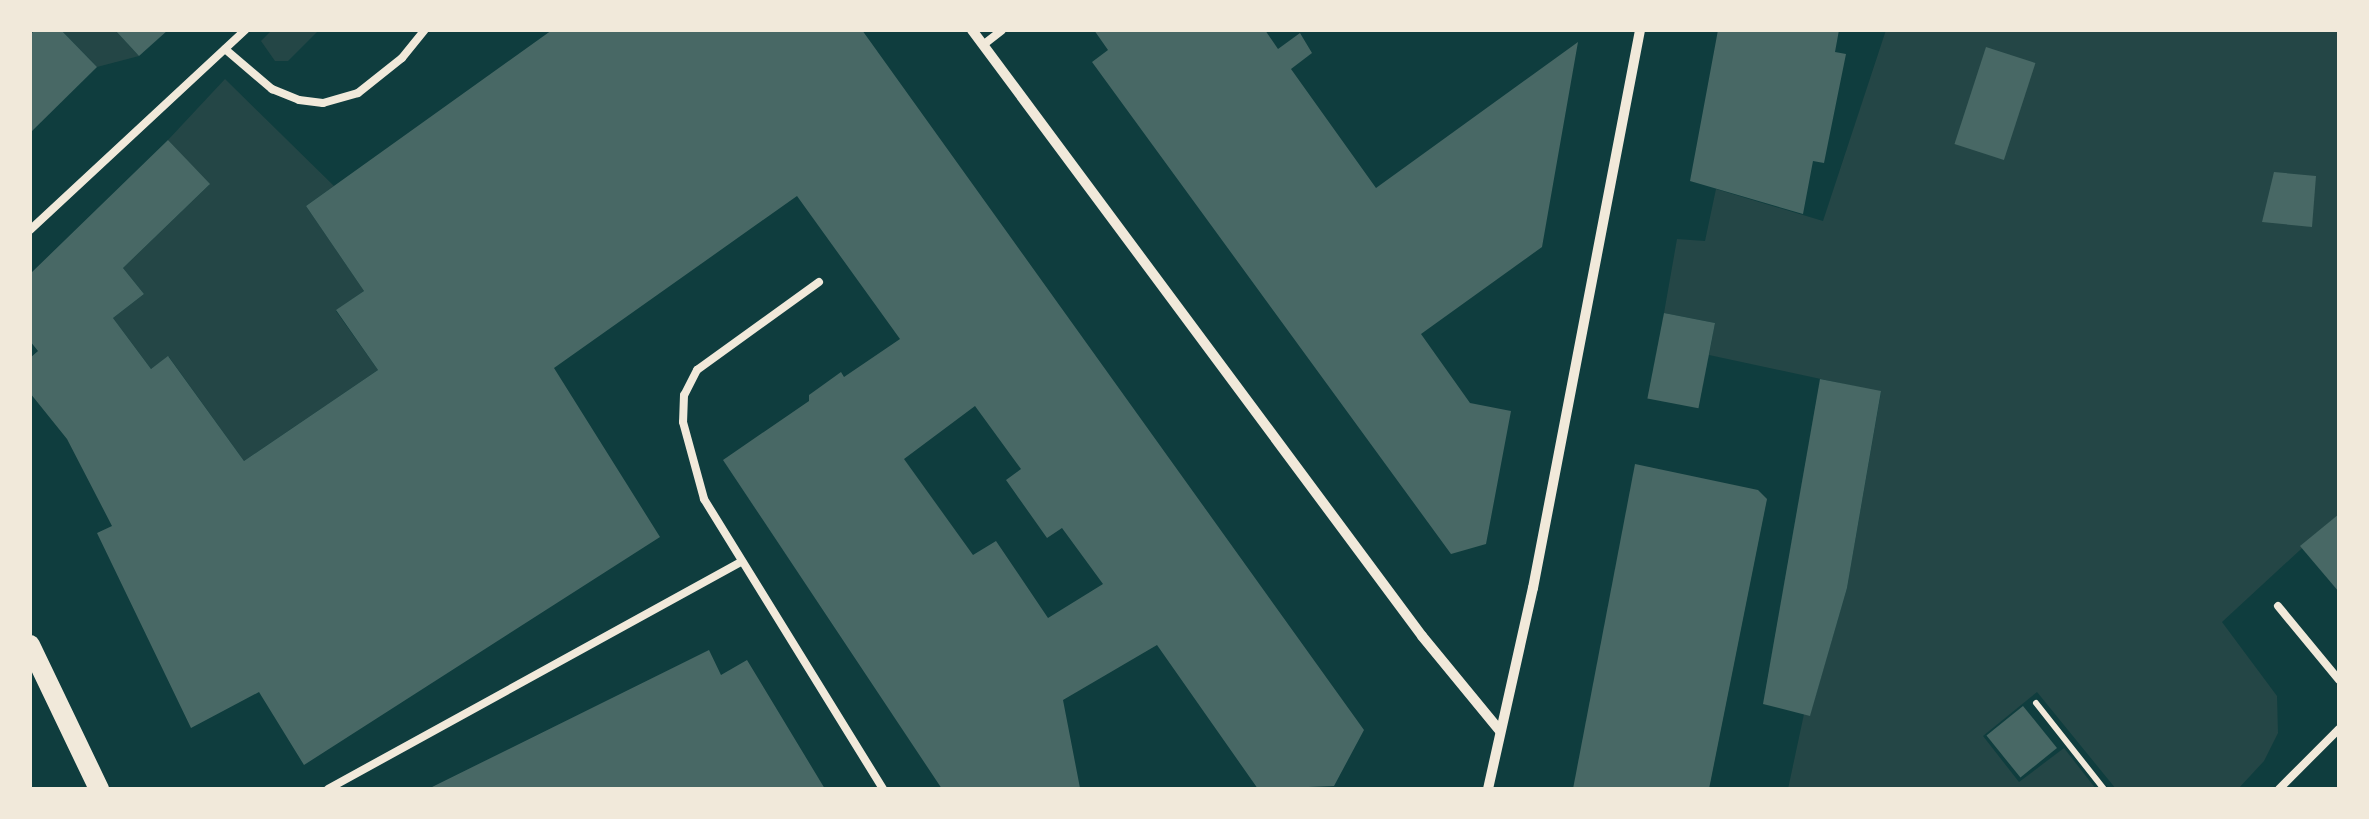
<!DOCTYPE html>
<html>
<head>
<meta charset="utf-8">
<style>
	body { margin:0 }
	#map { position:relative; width:2369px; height:819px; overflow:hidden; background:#0f3d3e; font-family:"Public Sans",sans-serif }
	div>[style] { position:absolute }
	.green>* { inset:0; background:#244646 }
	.building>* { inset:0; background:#486865; transform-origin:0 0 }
	.path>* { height:6px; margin:-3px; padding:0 3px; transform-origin:3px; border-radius:3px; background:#f1e9da }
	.service>* { height:8px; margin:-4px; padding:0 4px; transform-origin:4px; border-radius:4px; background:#f1e9da }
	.minor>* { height:10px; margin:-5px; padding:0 5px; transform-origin:5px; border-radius:5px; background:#f1e9da }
	.secondary>* { height:20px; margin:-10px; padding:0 10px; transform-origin:10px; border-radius:10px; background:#f1e9da }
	span { translate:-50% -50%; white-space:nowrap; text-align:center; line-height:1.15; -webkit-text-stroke:8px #f1e9da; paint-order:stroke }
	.frame { position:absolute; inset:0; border:32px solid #f1e9da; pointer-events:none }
</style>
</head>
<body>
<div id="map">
	<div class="green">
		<div style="clip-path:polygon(61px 30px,115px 30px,139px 56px,97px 67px)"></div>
		<div style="clip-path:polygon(272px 30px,319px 30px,288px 61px,275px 61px,261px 41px)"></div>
		<div style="clip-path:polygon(1886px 30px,2339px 30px,2339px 514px,2222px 622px,2277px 696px,2278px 733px,2264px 761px,2238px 789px,2116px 789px,2037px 692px,1983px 736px,2019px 782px,2064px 748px,2096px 789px,1788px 789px,1804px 714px,1810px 715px,1847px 588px,1881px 392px,1709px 355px,1715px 323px,1664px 313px,1677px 239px,1705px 241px,1716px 189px,1823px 221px)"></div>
		<div style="clip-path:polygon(225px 79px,334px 186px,306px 206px,364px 291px,336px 311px,378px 370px,244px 461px,169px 357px,151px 369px,113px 318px,144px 294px,123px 268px,209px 185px,168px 140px)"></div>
	</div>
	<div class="building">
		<div style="clip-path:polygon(35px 30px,61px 30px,97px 67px,30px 133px,30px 35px)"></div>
		<div style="clip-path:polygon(115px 30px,168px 30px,139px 56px)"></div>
		<div style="clip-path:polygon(evenodd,552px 30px,862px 30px,1364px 730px,1334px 786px,1258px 789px,1157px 645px,1063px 700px,1080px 788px,942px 789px,723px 460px,809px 401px,809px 395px,841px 372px,844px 377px,900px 339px,797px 196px,554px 368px,660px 537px,304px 765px,259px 692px,191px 728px,97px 533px,112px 526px,67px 439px,30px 393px,30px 358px,38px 351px,30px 341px,30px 274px,168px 140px,210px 184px,123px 268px,144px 294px,113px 318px,151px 369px,168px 356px,244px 461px,378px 370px,336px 310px,364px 291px,306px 206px,552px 30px,975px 406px,1021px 469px,1006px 480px,1047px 538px,1062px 528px,1103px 584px,1048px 618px,996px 541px,973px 555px,904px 459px,975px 406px)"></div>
		<div style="clip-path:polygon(1094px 30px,1265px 30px,1278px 49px,1300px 33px,1312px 53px,1291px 69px,1376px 188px,1578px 42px,1542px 247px,1421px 334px,1470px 403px,1511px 411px,1486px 544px,1451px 554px,1092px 62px,1108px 50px)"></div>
		<div style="clip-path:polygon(1718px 30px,1839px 30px,1835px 52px,1846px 54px,1824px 163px,1813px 161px,1803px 214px,1690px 181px)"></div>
		<div style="left:1986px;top:47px;width:52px;height:102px;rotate:18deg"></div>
		<div style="clip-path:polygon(2274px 172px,2316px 176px,2312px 227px,2262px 222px)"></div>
		<div style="left:1664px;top:313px;width:52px;height:87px;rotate:11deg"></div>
		<div style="clip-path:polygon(1820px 379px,1881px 391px,1847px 588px,1810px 716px,1763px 704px)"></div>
		<div style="clip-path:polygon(1635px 464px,1758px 490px,1767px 499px,1709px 789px,1573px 789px)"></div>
		<div style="clip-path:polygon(2339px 514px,2339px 592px,2300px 546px)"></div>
		<div style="clip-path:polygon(709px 650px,721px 675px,747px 660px,825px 789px,428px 789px)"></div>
		<div style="left:2023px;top:706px;width:54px;height:47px;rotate:51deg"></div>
	</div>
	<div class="path">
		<div style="left:2036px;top:703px;width:110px;rotate:51.7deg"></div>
	</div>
	<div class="service">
		<div style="left:983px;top:45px;width:24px;rotate:-38deg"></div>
		<div style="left:225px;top:49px;width:62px;rotate:40.4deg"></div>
		<div style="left:272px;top:89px;width:29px;rotate:22deg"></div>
		<div style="left:299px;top:100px;width:24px;rotate:7deg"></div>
		<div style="left:323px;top:103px;width:36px;rotate:-16deg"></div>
		<div style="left:358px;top:93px;width:56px;rotate:-38.5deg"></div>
		<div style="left:402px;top:58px;width:36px;rotate:-51deg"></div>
		<div style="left:30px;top:230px;width:294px;rotate:-42.9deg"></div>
		<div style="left:819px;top:282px;width:150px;rotate:144.2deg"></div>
		<div style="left:697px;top:370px;width:28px;rotate:117deg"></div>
		<div style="left:684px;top:395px;width:27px;rotate:92deg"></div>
		<div style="left:683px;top:422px;width:80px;rotate:74.7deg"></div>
		<div style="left:704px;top:499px;width:341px;rotate:58.3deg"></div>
		<div style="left:2278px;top:606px;width:96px;rotate:50.5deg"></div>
		<div style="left:328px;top:789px;width:469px;rotate:-28.8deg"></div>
		<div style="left:2279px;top:789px;width:85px;rotate:-45deg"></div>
	</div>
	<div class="minor">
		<div style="left:972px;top:30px;width:755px;rotate:53.4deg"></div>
		<div style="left:1422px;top:636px;width:123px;rotate:50.6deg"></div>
		<div style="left:1488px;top:789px;width:206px;rotate:-77.4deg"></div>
		<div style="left:1533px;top:588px;width:568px;rotate:-79.14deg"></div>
	</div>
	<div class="secondary">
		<div style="left:30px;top:645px;width:160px;rotate:64.4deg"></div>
	</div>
	<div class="frame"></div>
</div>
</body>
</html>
